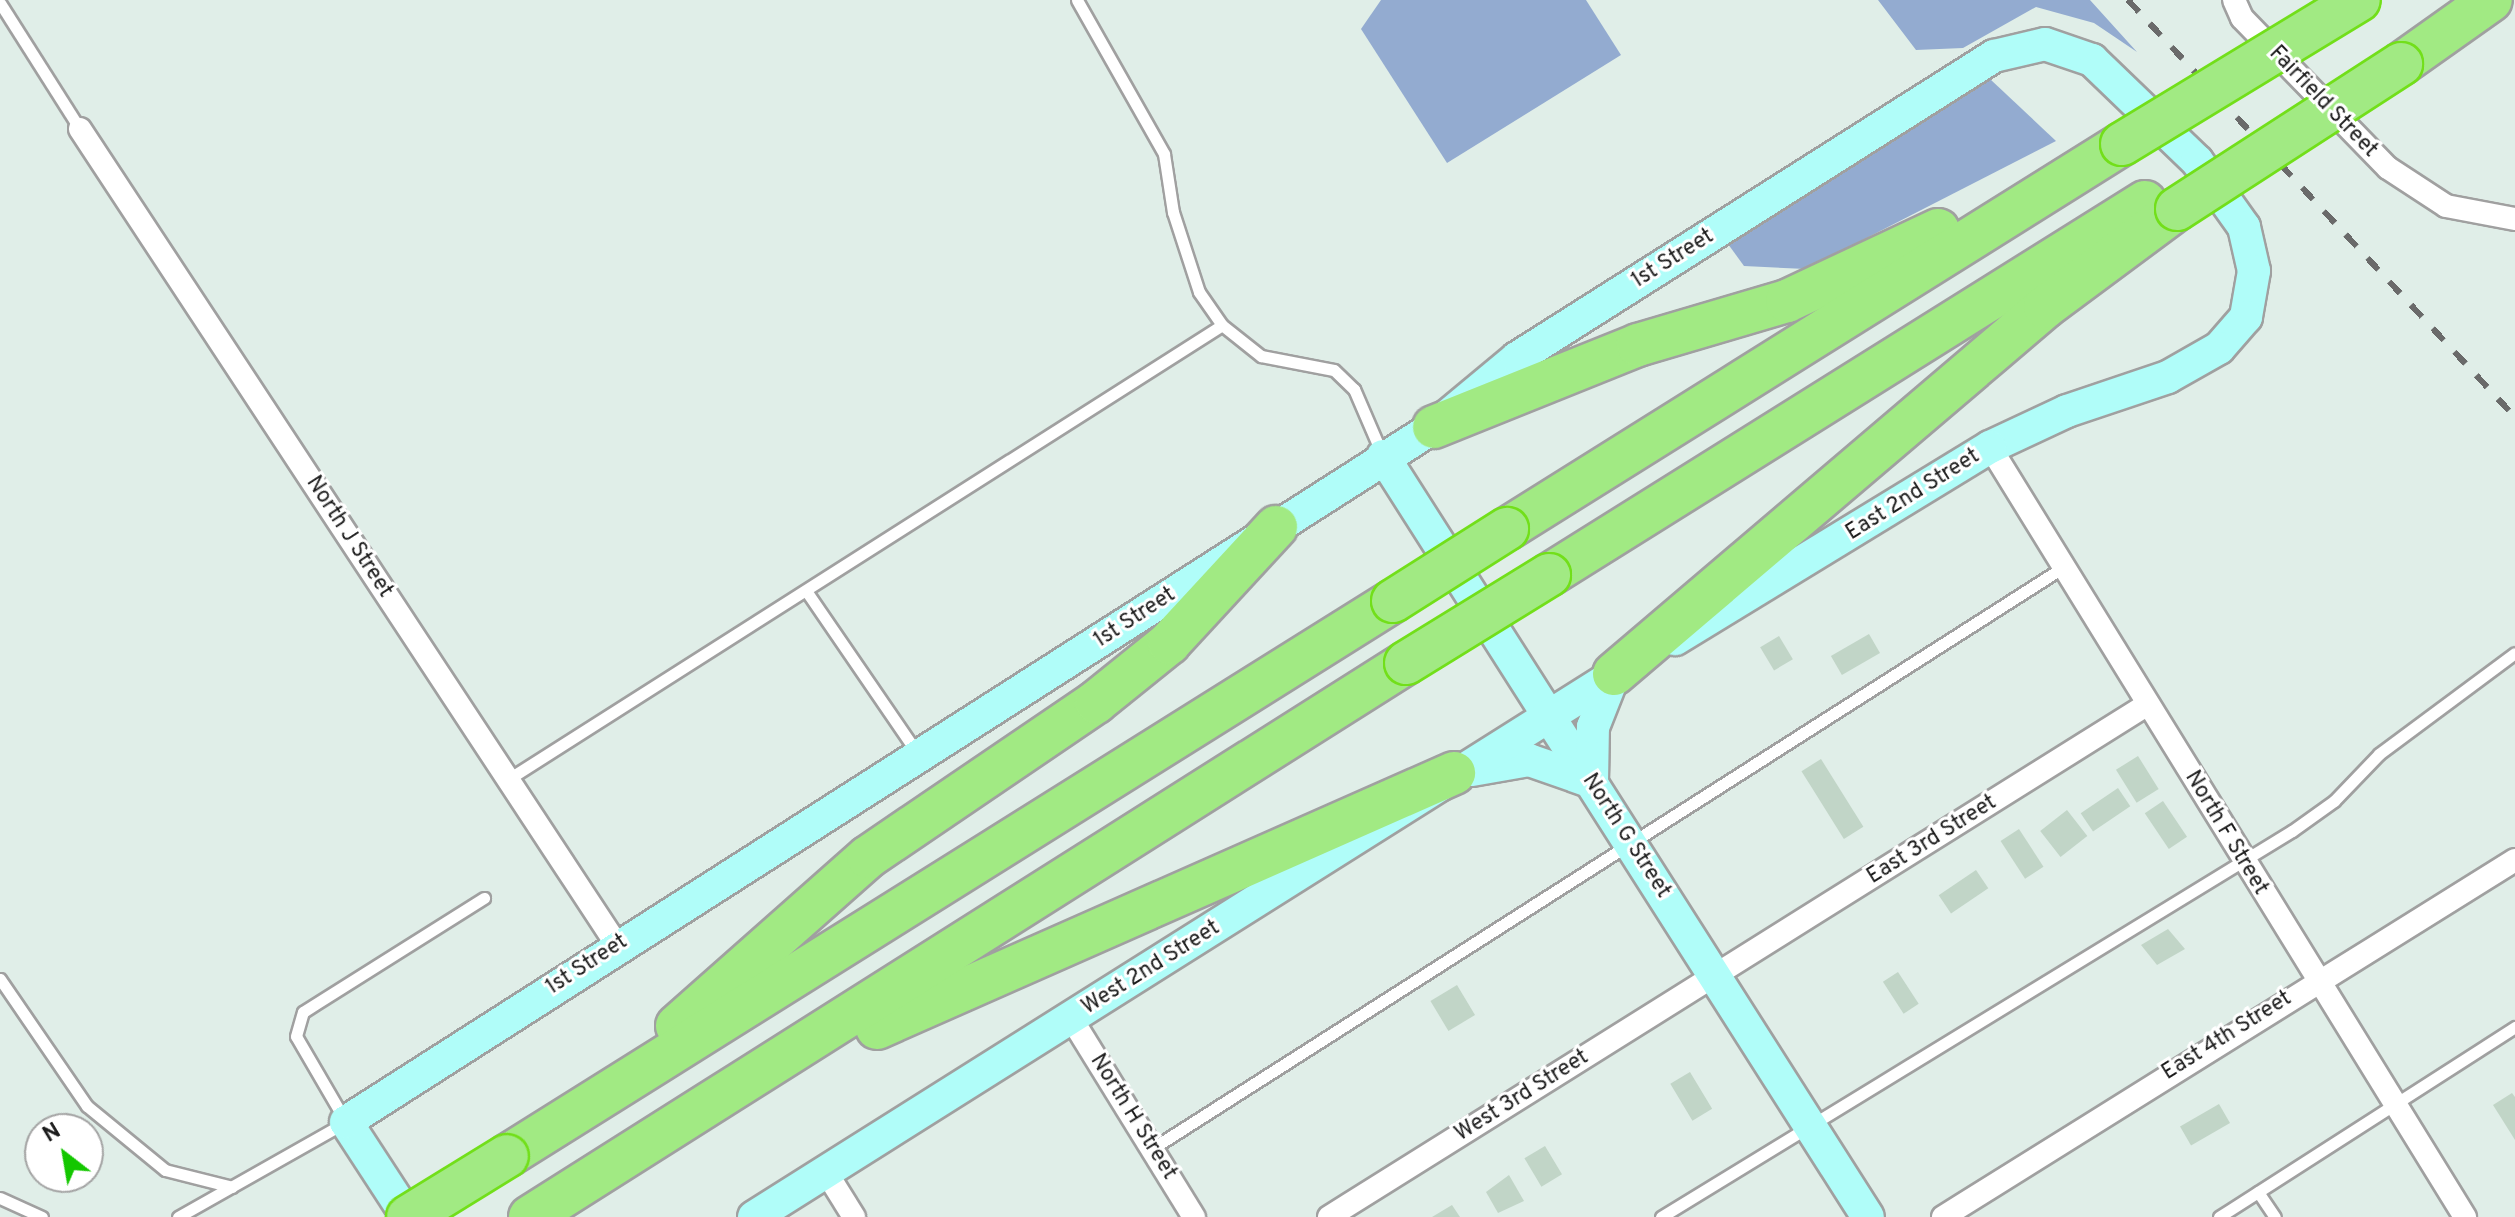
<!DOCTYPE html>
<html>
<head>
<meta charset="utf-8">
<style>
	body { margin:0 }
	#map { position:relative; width:2515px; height:1217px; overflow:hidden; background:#e0eee8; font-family:Overpass,sans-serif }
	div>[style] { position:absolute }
	.forest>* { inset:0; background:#93abd0 }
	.building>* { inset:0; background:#c1d5c7; transform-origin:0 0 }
	.roads { filter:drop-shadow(2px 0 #a0a0a0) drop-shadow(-2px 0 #a0a0a0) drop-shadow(0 2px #a0a0a0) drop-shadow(0 -2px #a0a0a0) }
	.lane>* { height:11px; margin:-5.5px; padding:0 5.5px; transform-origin:5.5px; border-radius:5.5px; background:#fff }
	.street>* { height:22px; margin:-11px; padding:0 11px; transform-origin:11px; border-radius:11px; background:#fff }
	.secondary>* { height:32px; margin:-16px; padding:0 16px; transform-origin:16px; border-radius:16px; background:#b0fdf9 }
	.highway>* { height:42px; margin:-21px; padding:0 21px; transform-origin:21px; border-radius:21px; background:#a1ea83 }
	.rail>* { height:6px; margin-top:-3px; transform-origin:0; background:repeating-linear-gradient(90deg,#6a6a6a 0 16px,transparent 0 32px) }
	.bridges { filter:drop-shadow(2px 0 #72df1a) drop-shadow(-2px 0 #72df1a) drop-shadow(0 2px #72df1a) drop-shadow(0 -2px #72df1a) }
	.highway-bridge>* { height:42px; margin:-21px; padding:0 21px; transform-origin:21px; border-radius:21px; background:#a1ea83 }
	span { translate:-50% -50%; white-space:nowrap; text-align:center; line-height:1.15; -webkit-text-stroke:6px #fff; paint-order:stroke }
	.street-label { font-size:22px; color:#1c1c1c }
	.north { position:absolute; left:24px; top:1113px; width:80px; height:80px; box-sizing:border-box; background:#fff; border:2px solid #a4a4a4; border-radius:50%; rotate:329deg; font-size:22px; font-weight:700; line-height:32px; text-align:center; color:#1c1c1c }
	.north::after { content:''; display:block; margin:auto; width:28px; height:36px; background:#14c700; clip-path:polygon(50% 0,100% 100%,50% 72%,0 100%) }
</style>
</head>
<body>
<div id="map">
	<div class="forest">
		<div style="clip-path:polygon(1381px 0,1586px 0,1621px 55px,1447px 163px,1361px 29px)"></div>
		<div style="clip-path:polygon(1878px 0,2090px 0,2137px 52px,2094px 23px,2036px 7px,1963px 48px,1916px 50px)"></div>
		<div style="clip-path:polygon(1990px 79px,2056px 141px,1806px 269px,1744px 266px,1728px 244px)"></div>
	</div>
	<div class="building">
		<div style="left:1869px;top:634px;width:22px;height:44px;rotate:60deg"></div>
		<div style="left:1779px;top:636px;width:27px;height:22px;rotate:59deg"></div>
		<div style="left:2138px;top:756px;width:39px;height:26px;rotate:58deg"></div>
		<div style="left:1821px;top:759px;width:80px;height:23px;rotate:58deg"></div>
		<div style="left:2118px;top:788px;width:22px;height:45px;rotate:56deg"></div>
		<div style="left:2163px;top:801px;width:43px;height:22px;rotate:56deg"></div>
		<div style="left:2067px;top:810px;width:33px;height:34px;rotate:52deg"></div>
		<div style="left:2019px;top:829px;width:45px;height:22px;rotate:57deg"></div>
		<div style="left:1976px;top:870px;width:22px;height:45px;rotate:56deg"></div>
		<div style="clip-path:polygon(2168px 929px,2185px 949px,2157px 965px,2141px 945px)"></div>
		<div style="left:1898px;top:972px;width:38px;height:18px;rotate:57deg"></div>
		<div style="left:1457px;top:985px;width:35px;height:31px;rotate:59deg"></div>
		<div style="left:1690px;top:1072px;width:43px;height:23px;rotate:59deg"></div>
		<div style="clip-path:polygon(2512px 1093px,2515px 1097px,2515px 1140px,2493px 1105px)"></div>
		<div style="left:2219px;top:1104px;width:22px;height:45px;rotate:60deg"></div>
		<div style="left:1545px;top:1146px;width:33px;height:24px;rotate:59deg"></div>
		<div style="clip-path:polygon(1509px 1175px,1524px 1201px,1498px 1213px,1486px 1192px)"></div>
		<div style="clip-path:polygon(1452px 1205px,1460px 1217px,1432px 1217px)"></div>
	</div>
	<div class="roads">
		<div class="lane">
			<div style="left:1077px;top:0;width:177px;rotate:60.5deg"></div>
			<div style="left:1164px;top:154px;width:59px;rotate:81.2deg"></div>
			<div style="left:1173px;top:212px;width:84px;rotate:72deg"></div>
			<div style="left:1199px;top:292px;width:40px;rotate:55.1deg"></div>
			<div style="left:1222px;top:325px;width:50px;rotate:38.5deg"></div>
			<div style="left:1261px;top:356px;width:74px;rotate:10.9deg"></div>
			<div style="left:1334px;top:370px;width:28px;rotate:44deg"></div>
			<div style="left:1354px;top:389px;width:71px;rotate:66.7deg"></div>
			<div style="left:0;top:3px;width:149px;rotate:57.6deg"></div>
			<div style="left:809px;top:595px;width:191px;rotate:55.6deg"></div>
			<div style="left:507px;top:780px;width:847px;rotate:-32.47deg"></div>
			<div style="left:0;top:979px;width:154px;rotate:55.6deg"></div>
			<div style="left:87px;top:1106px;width:101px;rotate:39.4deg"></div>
			<div style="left:165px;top:1170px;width:69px;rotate:14.2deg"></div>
			<div style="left:1153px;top:1148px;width:1078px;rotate:-32.54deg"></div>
			<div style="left:2258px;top:1192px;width:30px;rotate:56deg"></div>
			<div style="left:0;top:1198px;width:46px;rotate:24.3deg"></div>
			<div style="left:178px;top:1217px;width:193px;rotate:-29.5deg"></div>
			<div style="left:346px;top:1122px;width:99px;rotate:-120.2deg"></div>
			<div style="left:296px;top:1036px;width:25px;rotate:-74deg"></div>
			<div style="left:303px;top:1012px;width:214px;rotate:-32.2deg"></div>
			<div style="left:1661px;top:1217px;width:740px;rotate:-31.46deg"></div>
			<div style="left:2292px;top:831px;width:52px;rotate:-35.5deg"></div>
			<div style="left:2334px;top:801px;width:65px;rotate:-46.2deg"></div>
			<div style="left:2379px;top:754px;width:169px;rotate:-36.6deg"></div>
			<div style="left:2219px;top:1217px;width:352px;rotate:-32.7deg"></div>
		</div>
		<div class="street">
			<div style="left:2234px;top:0;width:20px;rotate:66deg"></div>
			<div style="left:2242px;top:18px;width:209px;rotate:45.8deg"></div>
			<div style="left:2388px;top:168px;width:69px;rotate:33.2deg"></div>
			<div style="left:2446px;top:206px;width:70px;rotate:10.7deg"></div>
			<div style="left:80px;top:129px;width:977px;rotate:56.65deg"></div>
			<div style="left:1990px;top:447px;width:905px;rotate:58.33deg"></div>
			<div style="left:1071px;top:1018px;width:234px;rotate:58.3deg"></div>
			<div style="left:826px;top:1172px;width:53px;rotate:58.1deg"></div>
			<div style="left:1329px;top:1217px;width:966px;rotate:-32.06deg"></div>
			<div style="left:1943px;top:1217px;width:674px;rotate:-31.97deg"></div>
		</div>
		<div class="secondary">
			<div style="left:1383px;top:456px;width:902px;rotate:57.49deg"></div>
			<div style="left:1472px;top:770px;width:58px;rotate:-10deg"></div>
			<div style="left:1529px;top:760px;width:67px;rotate:19.2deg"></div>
			<div style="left:1592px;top:782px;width:55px;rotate:-89deg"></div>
			<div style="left:1593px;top:727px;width:57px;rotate:-68.4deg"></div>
			<div style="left:408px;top:1217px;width:113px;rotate:-123.1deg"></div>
			<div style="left:346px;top:1122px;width:1291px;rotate:-32.57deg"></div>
			<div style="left:1434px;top:427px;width:108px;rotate:-39.7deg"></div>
			<div style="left:1517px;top:358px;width:565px;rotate:-32.34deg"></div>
			<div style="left:1994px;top:56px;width:52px;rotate:-13.2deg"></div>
			<div style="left:2045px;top:44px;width:50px;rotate:18.8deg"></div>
			<div style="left:2092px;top:60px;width:146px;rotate:43.9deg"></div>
			<div style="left:2197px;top:161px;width:81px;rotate:54.5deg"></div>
			<div style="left:2244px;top:227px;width:45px;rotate:77.2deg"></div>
			<div style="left:2254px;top:271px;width:47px;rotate:99.9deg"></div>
			<div style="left:2246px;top:317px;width:41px;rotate:131.1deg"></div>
			<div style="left:2219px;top:348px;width:59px;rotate:150.4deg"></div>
			<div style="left:2168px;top:377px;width:107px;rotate:161.4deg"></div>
			<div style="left:2067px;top:411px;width:85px;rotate:154.9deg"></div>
			<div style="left:1990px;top:447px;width:369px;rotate:148.6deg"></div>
			<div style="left:754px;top:1217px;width:1041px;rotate:-32.21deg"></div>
		</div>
		<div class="highway">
			<div style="left:2401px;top:64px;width:110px;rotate:-35.4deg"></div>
			<div style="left:1434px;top:427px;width:220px;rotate:-21.9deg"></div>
			<div style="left:1638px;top:345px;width:155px;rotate:-16.5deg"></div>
			<div style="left:1787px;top:301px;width:167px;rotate:-25.2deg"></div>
			<div style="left:1507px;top:529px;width:726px;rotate:-32.05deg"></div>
			<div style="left:1549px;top:575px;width:703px;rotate:-32.04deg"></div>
			<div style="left:1614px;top:674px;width:566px;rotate:-40.41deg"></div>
			<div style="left:2045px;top:307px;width:164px;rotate:-36.6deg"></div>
			<div style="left:677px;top:1026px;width:255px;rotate:-41.5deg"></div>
			<div style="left:868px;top:857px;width:276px;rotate:-34.2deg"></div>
			<div style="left:1096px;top:702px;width:94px;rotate:-38.9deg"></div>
			<div style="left:1169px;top:643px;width:158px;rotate:-47.3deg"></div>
			<div style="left:877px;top:1028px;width:631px;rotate:-23.84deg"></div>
			<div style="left:507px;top:1156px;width:1045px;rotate:-32.06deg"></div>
			<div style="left:530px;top:1217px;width:1036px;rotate:-32.31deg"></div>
		</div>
	</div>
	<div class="rail">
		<div style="left:2128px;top:0;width:569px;rotate:47.14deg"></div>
	</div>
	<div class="bridges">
		<div class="highway-bridge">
			<div style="left:2122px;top:144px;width:277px;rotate:-31.3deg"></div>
			<div style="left:2177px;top:209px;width:267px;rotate:-32.9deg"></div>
			<div style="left:1393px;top:601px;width:135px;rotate:-32.3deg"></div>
			<div style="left:1406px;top:663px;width:168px;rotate:-31.6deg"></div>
			<div style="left:408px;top:1217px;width:116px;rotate:-31.6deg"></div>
		</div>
	</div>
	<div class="street-label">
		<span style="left:2323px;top:102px;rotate:46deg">Fairfield Street</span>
		<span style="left:1673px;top:259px;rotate:-32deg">1st Street</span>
		<span style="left:1913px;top:495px;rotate:-32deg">East 2nd Street</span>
		<span style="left:349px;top:537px;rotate:57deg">North J Street</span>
		<span style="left:1135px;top:618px;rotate:-33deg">1st Street</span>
		<span style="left:2226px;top:833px;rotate:59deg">North F Street</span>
		<span style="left:1626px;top:836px;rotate:57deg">North G Street</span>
		<span style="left:1932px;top:840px;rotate:-32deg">East 3rd Street</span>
		<span style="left:587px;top:965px;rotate:-33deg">1st Street</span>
		<span style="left:1151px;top:968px;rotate:-32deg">West 2nd Street</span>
		<span style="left:2227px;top:1036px;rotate:-32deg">East 4th Street</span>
		<span style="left:1522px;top:1096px;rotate:-32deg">West 3rd Street</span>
		<span style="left:1133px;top:1117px;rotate:58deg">North H Street</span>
	</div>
	<div class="north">N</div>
</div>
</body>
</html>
